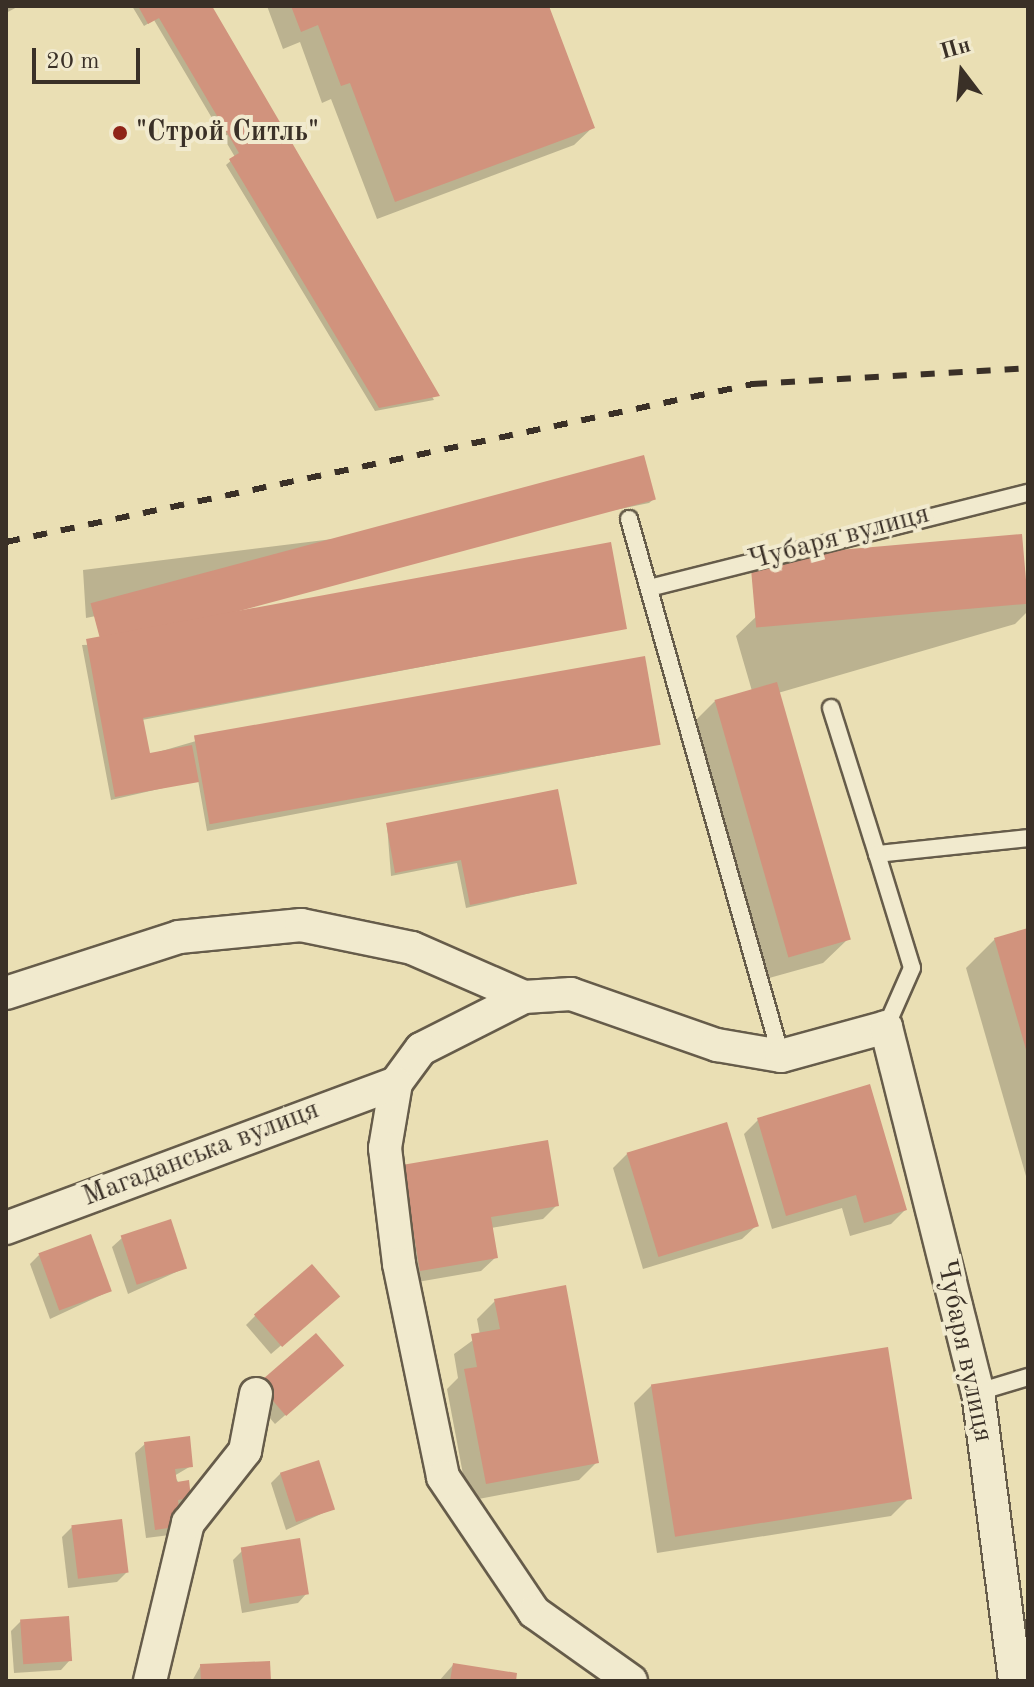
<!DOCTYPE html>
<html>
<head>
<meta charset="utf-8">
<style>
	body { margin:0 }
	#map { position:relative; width:1034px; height:1687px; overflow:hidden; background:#eadfb4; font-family:"Old Standard TT",serif }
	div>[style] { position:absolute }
	.shadow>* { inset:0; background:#0003 }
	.building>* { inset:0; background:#d1937d; transform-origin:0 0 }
	.roads { filter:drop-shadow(2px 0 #665c4a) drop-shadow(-2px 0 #665c4a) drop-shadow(0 2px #665c4a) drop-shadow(0 -2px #665c4a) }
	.lane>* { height:16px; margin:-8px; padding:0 8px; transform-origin:8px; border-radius:8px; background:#f1eace }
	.street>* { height:32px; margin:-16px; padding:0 16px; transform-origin:16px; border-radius:16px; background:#f1eace }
	.rail>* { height:6px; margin-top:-3px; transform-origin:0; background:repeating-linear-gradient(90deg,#3a3027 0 14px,transparent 0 28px) }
	.dots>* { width:22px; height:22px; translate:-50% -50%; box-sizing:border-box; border:4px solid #f1eace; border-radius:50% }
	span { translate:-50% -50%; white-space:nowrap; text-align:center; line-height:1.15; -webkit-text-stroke:8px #f1eace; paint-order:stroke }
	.poi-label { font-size:28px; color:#3a3027; font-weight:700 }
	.left { translate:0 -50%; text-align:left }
	.street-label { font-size:28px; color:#3a3027 }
	.frame { position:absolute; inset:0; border:8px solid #3a3027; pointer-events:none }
	.north { position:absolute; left:922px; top:32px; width:80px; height:80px; -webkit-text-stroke:6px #f1eace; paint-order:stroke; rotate:344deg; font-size:22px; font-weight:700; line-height:32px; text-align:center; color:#3a3027 }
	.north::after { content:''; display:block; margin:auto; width:28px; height:36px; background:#3a3027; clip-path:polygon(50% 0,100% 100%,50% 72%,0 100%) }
	.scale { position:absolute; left:32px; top:48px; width:108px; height:36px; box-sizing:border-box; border:4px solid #3a3027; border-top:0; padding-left:10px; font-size:24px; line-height:28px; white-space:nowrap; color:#3a3027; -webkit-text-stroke:6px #f1eace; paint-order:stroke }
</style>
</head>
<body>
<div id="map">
	<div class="shadow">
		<div style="clip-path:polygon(6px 6px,19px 6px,6px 13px)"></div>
		<div style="clip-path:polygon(132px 6px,209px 6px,434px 400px,375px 411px,226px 165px,235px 157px,154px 20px,144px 26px)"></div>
		<div style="clip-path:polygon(267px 6px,547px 6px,593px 127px,574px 145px,377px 219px,331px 99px,322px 103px,300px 42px,283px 49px)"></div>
		<div style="clip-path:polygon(654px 499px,649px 503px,86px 618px,83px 570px)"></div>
		<div style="clip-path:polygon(1021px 536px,1028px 611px,1015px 624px,778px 693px,848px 939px,823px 963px,762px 980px,691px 725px,715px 701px,752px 691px,736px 636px,761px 612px)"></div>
		<div style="clip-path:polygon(625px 628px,142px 720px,148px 755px,196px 741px,659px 744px,207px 831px,198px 780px,111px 800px,82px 645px)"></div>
		<div style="clip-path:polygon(387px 825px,575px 883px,466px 908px,457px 863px,391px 876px)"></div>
		<div style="clip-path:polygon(1028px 930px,1028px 1183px,966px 968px,995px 939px)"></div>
		<div style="clip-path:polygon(758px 1120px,905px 1210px,891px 1224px,850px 1236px,842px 1208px,772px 1229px,744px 1134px)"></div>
		<div style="clip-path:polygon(627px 1154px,757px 1225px,742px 1239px,643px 1269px,613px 1168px)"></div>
		<div style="clip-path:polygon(389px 1181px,557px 1205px,543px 1219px,491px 1228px,496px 1257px,481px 1271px,406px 1284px)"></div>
		<div style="clip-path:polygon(122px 1238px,185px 1268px,128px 1294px,112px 1247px)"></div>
		<div style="clip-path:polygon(39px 1255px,110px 1291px,50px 1319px,30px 1264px)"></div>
		<div style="clip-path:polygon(495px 1301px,597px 1462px,579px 1480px,468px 1501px,447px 1389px,458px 1378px,454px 1354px,480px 1335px,477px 1319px)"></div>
		<div style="clip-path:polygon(328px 1305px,271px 1354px,246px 1325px,255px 1316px)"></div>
		<div style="clip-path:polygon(332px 1374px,275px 1424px,250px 1395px)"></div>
		<div style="clip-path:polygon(652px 1385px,909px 1498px,891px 1516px,657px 1553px,634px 1403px)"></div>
		<div style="clip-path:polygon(145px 1444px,191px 1466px,174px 1476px,189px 1497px,177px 1507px,170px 1535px,146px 1538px,135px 1453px)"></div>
		<div style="clip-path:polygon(281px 1473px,332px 1509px,286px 1530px,271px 1483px)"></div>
		<div style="clip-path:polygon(72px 1527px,127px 1572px,117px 1582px,68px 1588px,62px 1537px)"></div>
		<div style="clip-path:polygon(242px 1551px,307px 1593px,298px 1603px,242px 1613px,233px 1560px)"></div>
		<div style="clip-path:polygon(21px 1621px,70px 1660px,61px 1670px,14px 1673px,11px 1631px)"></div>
		<div style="clip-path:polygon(201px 1665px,269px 1681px,192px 1681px)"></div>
		<div style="clip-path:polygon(453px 1665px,514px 1681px,439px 1681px)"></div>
	</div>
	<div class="building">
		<div style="clip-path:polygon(138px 6px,212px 6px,440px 396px,379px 408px,229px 159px,239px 153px,159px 18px,148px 24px)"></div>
		<div style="clip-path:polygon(291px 6px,549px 6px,595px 128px,395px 202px,350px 83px,341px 86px,318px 25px,301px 32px)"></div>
		<div style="left:644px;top:455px;width:46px;height:573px;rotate:75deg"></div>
		<div style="left:1022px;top:534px;width:70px;height:273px;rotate:85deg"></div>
		<div style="clip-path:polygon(611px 542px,627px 629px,143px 718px,150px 753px,192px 745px,199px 782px,115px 797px,86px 639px)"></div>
		<div style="left:645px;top:656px;width:90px;height:458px;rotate:80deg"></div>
		<div style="left:777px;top:682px;width:268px;height:65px;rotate:74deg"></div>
		<div style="clip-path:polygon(558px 789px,577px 884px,470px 905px,461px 860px,395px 873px,386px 823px)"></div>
		<div style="clip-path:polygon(1028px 928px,1028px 1053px,1027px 1053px,994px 938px)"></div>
		<div style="clip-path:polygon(870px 1084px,907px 1210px,864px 1223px,856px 1195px,786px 1216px,757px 1118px)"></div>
		<div style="left:727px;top:1122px;width:109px;height:105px;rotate:73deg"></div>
		<div style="clip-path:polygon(548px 1140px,559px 1206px,491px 1217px,498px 1258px,420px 1271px,402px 1165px)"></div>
		<div style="left:171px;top:1219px;width:52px;height:53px;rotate:72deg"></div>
		<div style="left:91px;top:1234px;width:61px;height:56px;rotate:70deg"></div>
		<div style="left:312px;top:1264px;width:43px;height:77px;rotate:49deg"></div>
		<div style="clip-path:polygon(566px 1285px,599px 1463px,486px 1484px,464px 1369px,477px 1367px,471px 1334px,500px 1329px,494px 1299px)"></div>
		<div style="left:316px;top:1333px;width:43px;height:77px;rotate:49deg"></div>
		<div style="left:888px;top:1347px;width:154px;height:240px;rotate:81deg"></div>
		<div style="clip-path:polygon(190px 1436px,193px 1467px,175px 1469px,177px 1482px,189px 1480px,191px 1498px,178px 1500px,181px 1526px,155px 1530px,144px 1442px)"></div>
		<div style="left:319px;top:1460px;width:52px;height:41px;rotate:72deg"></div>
		<div style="left:122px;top:1519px;width:54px;height:51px;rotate:83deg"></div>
		<div style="left:300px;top:1538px;width:57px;height:60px;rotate:81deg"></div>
		<div style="left:69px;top:1616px;width:45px;height:49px;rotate:86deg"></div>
		<div style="clip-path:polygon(270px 1661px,271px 1681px,201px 1681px,200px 1664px)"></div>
		<div style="clip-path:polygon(453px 1663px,517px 1673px,516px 1681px,450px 1681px)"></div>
	</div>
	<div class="roads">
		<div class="lane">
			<div style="left:629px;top:519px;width:558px;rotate:74.2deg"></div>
			<div style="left:649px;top:588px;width:391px;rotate:-14.1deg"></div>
			<div style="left:831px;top:708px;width:153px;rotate:72.5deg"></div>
			<div style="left:877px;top:854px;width:152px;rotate:-6deg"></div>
			<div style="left:877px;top:854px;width:119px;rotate:72.9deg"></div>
			<div style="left:912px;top:968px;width:64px;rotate:113.8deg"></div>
			<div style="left:978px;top:1392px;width:52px;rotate:-16.7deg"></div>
		</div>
		<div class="street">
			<div style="left:6px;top:993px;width:182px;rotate:-17.9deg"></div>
			<div style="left:179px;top:937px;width:123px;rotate:-5.6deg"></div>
			<div style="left:301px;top:925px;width:113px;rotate:11.7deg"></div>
			<div style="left:412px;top:948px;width:122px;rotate:23.6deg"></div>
			<div style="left:524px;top:997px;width:47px;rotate:-3.7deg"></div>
			<div style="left:571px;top:994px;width:155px;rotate:19.3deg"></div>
			<div style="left:717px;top:1045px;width:65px;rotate:9.8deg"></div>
			<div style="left:781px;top:1056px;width:109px;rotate:-15.4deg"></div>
			<div style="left:886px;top:1027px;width:376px;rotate:75.9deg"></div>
			<div style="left:978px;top:1392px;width:291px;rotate:82.7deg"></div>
			<div style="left:524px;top:997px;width:115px;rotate:153.2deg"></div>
			<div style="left:421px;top:1049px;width:42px;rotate:126.3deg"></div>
			<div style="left:396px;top:1083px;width:66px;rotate:99.6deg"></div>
			<div style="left:385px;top:1148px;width:117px;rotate:83.1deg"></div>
			<div style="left:399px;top:1264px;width:217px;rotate:78.3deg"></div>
			<div style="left:443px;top:1477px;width:163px;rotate:56deg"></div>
			<div style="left:534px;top:1612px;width:119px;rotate:35.4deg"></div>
			<div style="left:6px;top:1228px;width:416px;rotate:-20.4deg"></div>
			<div style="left:150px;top:1681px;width:163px;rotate:-76.5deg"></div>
			<div style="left:188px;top:1523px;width:92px;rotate:-51.6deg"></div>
			<div style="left:245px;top:1451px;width:58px;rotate:-79.1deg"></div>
		</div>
	</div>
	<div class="rail">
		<div style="left:6px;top:542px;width:764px;rotate:-11.94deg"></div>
		<div style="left:753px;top:384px;width:275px;rotate:-3.3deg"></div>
	</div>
	<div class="dots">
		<div style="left:120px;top:133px;background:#8f2418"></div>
	</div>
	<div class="poi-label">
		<span class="left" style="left:136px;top:133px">"Строй Ситль"</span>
	</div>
	<div class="street-label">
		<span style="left:839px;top:538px;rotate:-15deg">Чубаря вулиця</span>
		<span style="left:201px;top:1154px;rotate:-21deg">Магаданська вулиця</span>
		<span style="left:964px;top:1351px;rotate:78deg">Чубаря вулиця</span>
	</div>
	<div class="frame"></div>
	<div class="north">Пн</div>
	<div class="scale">20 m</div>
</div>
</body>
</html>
